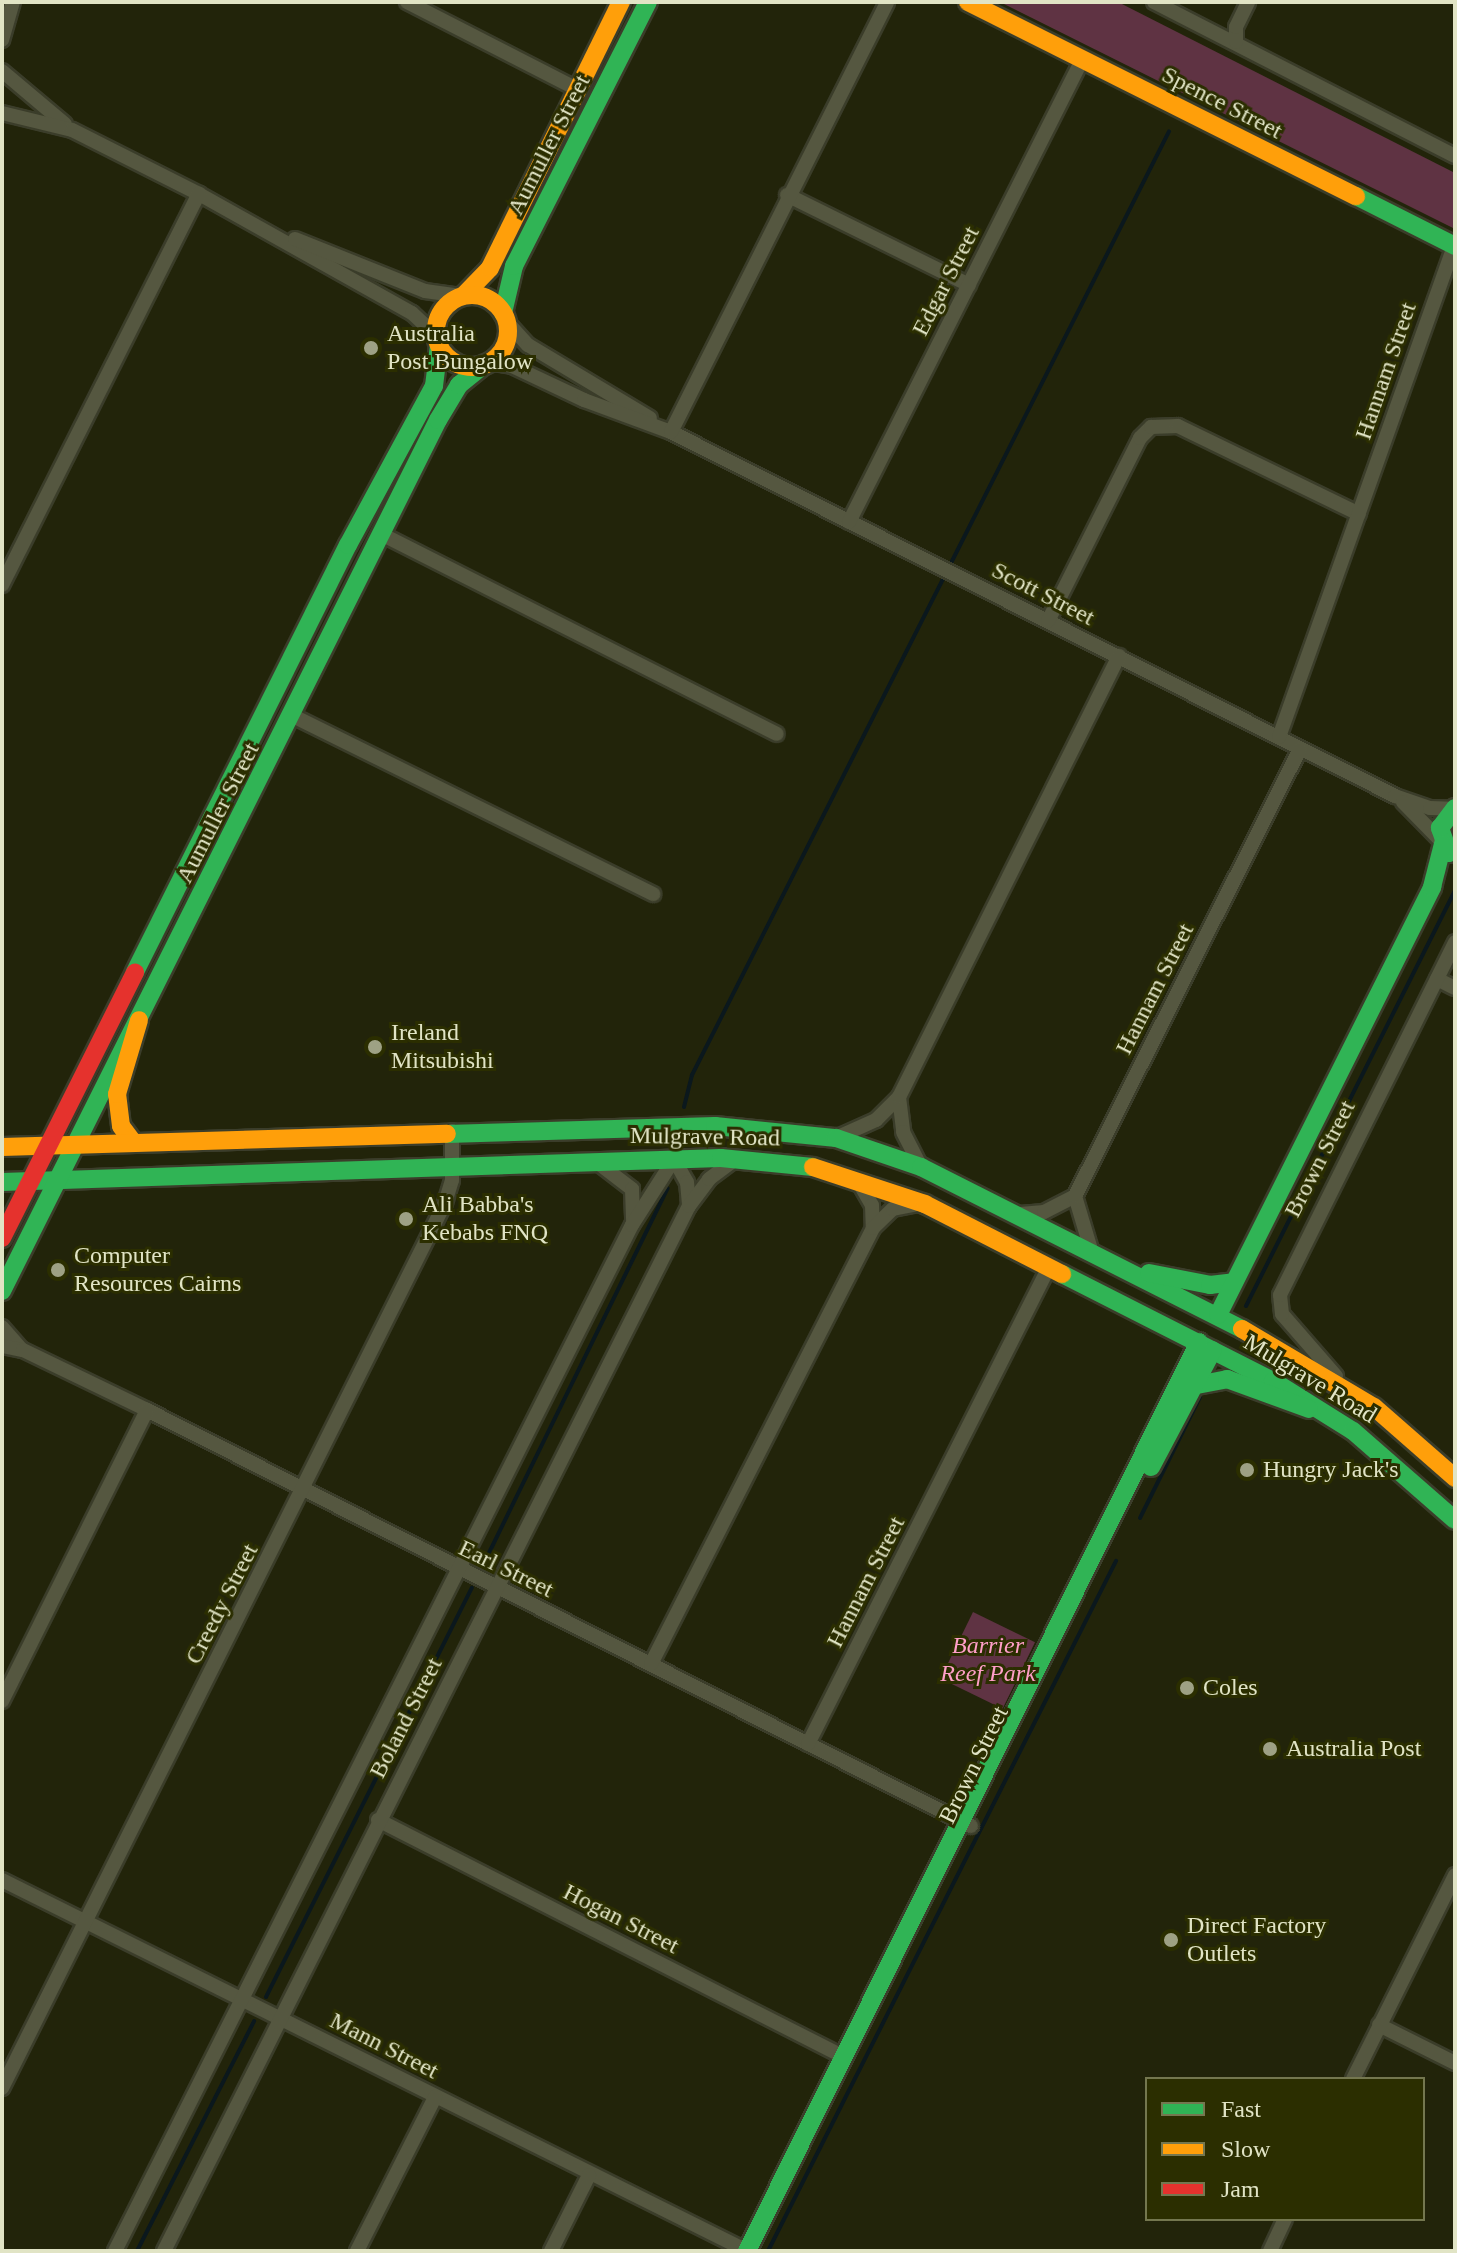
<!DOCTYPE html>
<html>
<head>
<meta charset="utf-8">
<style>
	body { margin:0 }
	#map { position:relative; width:1457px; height:2253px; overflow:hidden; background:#22240a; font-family:"Times New Roman",serif }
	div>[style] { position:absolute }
	.green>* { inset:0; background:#5f3343; transform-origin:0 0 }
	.stream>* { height:4px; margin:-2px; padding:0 2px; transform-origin:2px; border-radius:2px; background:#0b181d }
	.roads { filter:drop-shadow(2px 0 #3b3d2a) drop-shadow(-2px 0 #3b3d2a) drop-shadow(0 2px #3b3d2a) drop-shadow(0 -2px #3b3d2a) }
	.street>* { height:14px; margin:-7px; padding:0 7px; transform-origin:7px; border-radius:7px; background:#555740 }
	.fast>* { height:18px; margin:-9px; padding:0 9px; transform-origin:9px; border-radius:9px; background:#30b455 }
	.slow>* { height:18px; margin:-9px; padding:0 9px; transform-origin:9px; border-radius:9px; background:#ff9f0a }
	.slow>.ring { margin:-9px; padding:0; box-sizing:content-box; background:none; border:18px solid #ff9f0a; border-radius:50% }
	.jam>* { height:18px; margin:-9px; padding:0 9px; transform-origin:9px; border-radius:9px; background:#e5322d }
	.dots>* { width:22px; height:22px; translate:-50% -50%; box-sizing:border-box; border:4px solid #2b2e00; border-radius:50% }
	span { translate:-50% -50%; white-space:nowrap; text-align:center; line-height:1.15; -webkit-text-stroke:6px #2b2e00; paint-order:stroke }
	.street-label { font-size:24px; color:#e1e4c5 }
	.poi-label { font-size:24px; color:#e1e4c5 }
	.left { translate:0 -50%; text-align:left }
	.park-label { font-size:24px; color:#ff9fc8; font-style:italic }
	.frame { position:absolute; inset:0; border:4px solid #e1e4c5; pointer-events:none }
	.legend { position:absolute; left:1145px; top:2077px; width:280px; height:144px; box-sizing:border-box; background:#2b2e00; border:2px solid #74774f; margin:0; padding:10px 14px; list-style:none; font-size:24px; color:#e1e4c5 }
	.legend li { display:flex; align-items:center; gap:16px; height:40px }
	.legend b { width:40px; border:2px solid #74774f }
</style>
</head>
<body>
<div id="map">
	<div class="green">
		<div style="clip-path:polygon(1000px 2px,1118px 2px,1455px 173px,1455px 229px)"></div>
		<div style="left:973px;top:1612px;width:69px;height:74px;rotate:26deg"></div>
	</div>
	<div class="stream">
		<div style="left:949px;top:567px;width:488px;rotate:-63.2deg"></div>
		<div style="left:684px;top:1107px;width:33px;rotate:-76deg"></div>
		<div style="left:692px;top:1075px;width:560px;rotate:-63.16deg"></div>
		<div style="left:1246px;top:1306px;width:466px;rotate:-63.3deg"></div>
		<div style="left:1140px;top:1518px;width:135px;rotate:-63.6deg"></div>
		<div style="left:485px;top:1561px;width:415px;rotate:-63.9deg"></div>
		<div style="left:266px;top:1997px;width:458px;rotate:-63.3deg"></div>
		<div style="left:137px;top:2251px;width:258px;rotate:-63deg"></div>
		<div style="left:768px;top:2251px;width:773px;rotate:-63.24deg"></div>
	</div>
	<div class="roads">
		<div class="street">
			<div style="left:407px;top:2px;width:191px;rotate:27.1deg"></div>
			<div style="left:1154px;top:2px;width:338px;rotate:27.1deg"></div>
			<div style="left:2px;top:40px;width:40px;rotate:-74deg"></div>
			<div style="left:1236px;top:42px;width:15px;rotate:-90deg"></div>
			<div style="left:1236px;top:27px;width:28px;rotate:-64deg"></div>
			<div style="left:2px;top:71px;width:82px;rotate:40.1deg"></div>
			<div style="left:2px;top:113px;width:72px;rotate:13.7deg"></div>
			<div style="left:72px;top:130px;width:142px;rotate:26.7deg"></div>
			<div style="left:199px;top:194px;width:244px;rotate:29.2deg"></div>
			<div style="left:412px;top:313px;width:33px;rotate:43deg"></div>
			<div style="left:787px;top:195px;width:203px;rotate:26.3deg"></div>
			<div style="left:295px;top:239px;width:140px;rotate:21.8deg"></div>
			<div style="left:425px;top:291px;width:36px;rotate:8deg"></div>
			<div style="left:507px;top:322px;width:31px;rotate:48deg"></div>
			<div style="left:528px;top:345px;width:142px;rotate:30.9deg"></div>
			<div style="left:488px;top:362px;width:24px;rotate:9deg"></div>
			<div style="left:512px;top:366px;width:80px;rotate:25.3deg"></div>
			<div style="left:584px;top:400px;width:93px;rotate:20.2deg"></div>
			<div style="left:671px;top:432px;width:810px;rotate:26.69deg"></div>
			<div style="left:1395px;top:796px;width:37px;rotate:19deg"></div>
			<div style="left:1430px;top:808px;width:23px;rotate:2deg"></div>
			<div style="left:671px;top:432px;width:481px;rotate:-63.3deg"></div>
			<div style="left:849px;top:522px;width:517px;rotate:-63.24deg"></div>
			<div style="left:383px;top:535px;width:441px;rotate:26.8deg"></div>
			<div style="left:2px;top:585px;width:438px;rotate:-63.3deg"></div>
			<div style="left:1048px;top:621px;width:205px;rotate:-63.3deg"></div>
			<div style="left:1140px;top:438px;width:16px;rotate:-45deg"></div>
			<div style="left:1151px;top:427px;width:27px;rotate:-2deg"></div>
			<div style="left:1178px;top:426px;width:201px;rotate:25.9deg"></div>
			<div style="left:293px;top:716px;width:402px;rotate:26.3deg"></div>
			<div style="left:1279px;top:737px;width:521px;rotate:-70.38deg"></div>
			<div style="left:1403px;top:802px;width:54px;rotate:45.7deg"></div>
			<div style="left:1437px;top:979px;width:20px;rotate:27deg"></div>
			<div style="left:899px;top:1097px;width:35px;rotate:83deg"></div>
			<div style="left:903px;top:1132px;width:39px;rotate:63deg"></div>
			<div style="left:836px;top:1138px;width:44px;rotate:-24.2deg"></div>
			<div style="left:876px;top:1120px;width:33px;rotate:-45deg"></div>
			<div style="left:899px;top:1097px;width:493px;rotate:-63.5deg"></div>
			<div style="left:598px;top:1163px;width:43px;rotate:37.4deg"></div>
			<div style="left:632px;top:1189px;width:31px;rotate:88deg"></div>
			<div style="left:858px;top:1181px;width:28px;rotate:60deg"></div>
			<div style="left:872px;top:1205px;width:23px;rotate:88deg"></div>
			<div style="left:1020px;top:1214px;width:24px;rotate:-5deg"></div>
			<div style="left:1044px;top:1212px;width:35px;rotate:-27deg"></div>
			<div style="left:1092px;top:1253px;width:59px;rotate:-106.6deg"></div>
			<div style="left:1075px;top:1196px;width:500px;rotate:-63.28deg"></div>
			<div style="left:2px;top:1327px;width:30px;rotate:49deg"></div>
			<div style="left:2px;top:1346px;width:21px;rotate:11deg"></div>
			<div style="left:23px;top:1350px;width:138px;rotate:25.8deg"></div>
			<div style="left:147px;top:1410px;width:923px;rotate:26.79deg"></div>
			<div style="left:1336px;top:1376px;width:82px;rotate:-131.1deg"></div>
			<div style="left:1282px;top:1314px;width:19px;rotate:-96deg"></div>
			<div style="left:1280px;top:1295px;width:394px;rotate:-63.6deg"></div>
			<div style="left:651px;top:1664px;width:489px;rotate:-63deg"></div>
			<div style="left:873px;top:1228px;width:28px;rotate:-44deg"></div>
			<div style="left:893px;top:1209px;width:21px;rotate:-11deg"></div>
			<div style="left:2px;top:1701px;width:325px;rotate:-63.5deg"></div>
			<div style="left:808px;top:1744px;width:534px;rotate:-63.2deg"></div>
			<div style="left:378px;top:1820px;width:523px;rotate:26.96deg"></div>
			<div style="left:2px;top:1880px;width:832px;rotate:26.47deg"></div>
			<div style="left:1379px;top:2025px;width:85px;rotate:26.6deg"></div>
			<div style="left:1353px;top:2079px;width:228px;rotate:-63.4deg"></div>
			<div style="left:2px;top:2088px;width:990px;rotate:-63.41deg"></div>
			<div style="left:445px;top:1203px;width:24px;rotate:-73deg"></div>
			<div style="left:452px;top:1180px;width:49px;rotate:-90deg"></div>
			<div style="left:115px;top:2251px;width:1149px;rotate:-63.26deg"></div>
			<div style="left:632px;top:1225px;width:78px;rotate:-57.5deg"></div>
			<div style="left:674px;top:1159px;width:26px;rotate:61deg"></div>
			<div style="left:687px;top:1182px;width:24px;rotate:85deg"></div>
			<div style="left:164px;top:2251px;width:1169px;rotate:-63.33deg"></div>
			<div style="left:689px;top:1206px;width:34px;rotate:-53deg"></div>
			<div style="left:709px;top:1179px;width:31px;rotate:-37deg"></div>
			<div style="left:357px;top:2251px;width:173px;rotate:-63.1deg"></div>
			<div style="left:551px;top:2251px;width:85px;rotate:-63.4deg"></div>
			<div style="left:1270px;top:2251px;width:35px;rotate:-65deg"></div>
		</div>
		<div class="fast">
			<div style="left:1356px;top:196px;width:111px;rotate:26.8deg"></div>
			<div style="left:503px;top:313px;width:48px;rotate:-76.8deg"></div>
			<div style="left:514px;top:266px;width:296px;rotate:-63.1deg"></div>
			<div style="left:1449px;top:853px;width:27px;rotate:-110deg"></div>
			<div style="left:1440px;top:828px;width:25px;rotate:-53deg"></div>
			<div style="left:135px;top:972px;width:477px;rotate:-63.5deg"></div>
			<div style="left:348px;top:545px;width:181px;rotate:-61.6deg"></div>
			<div style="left:434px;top:386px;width:41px;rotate:-83deg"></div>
			<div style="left:447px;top:1134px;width:268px;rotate:-1.7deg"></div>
			<div style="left:715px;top:1126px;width:122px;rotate:5.7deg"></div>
			<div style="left:836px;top:1138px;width:90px;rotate:18.8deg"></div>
			<div style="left:921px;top:1167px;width:360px;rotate:26.8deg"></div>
			<div style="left:2px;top:1182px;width:719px;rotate:-1.91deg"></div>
			<div style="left:721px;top:1158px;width:92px;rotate:5.6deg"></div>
			<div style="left:1149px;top:1273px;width:62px;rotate:11.1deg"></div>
			<div style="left:1210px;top:1285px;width:24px;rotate:-7deg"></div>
			<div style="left:1062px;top:1274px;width:237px;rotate:26.9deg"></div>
			<div style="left:1273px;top:1381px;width:94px;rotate:32deg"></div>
			<div style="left:1353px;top:1431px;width:135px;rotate:41.1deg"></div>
			<div style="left:2px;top:1291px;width:974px;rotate:-63.41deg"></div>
			<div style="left:438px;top:420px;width:41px;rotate:-59deg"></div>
			<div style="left:459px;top:385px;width:33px;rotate:-39deg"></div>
			<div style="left:1218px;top:1315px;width:479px;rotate:-63.4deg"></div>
			<div style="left:1432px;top:887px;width:44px;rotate:-75.7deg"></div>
			<div style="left:1197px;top:1385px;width:31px;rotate:-11deg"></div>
			<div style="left:1227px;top:1379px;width:87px;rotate:20.1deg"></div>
			<div style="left:1151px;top:1467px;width:132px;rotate:-62.1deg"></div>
			<div style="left:747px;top:2251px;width:1015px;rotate:-63.56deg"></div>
		</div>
		<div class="slow">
			<div style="left:968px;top:2px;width:434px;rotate:26.6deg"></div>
			<div style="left:464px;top:295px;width:37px;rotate:-46deg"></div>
			<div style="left:490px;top:268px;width:297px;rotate:-63.8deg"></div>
			<div class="ring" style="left:436px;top:295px;width:54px;height:54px"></div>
			<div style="left:133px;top:1142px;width:20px;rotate:-127deg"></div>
			<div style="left:121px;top:1126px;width:32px;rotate:-97deg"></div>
			<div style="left:117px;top:1094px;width:77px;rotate:-73.4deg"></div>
			<div style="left:2px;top:1147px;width:445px;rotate:-1.7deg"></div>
			<div style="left:813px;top:1167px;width:118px;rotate:18.3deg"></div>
			<div style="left:925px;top:1204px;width:154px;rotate:27.1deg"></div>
			<div style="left:1242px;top:1329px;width:153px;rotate:30.6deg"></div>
			<div style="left:1374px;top:1407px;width:108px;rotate:41.2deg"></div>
		</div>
		<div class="jam">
			<div style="left:2px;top:1238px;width:297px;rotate:-63.4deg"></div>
		</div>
	</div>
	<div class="dots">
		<div style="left:371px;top:348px;background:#9ea184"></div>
		<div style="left:375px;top:1047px;background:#9ea184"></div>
		<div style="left:406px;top:1219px;background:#9ea184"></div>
		<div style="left:58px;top:1270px;background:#9ea184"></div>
		<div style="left:1247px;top:1470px;background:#9ea184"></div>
		<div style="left:1187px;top:1688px;background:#9ea184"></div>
		<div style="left:1270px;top:1749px;background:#9ea184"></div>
		<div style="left:1171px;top:1940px;background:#9ea184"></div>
	</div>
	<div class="street-label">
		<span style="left:1222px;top:103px;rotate:27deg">Spence Street</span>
		<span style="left:549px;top:145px;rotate:-63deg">Aumuller Street</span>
		<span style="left:946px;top:281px;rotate:-63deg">Edgar Street</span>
		<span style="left:1386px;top:371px;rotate:-71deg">Hannam Street</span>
		<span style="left:1043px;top:594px;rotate:27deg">Scott Street</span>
		<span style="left:218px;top:813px;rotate:-63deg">Aumuller Street</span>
		<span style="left:1155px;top:989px;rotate:-63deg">Hannam Street</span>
		<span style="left:705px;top:1137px;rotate:1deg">Mulgrave Road</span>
		<span style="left:1320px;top:1159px;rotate:-63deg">Brown Street</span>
		<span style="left:1310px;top:1379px;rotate:31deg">Mulgrave Road</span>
		<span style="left:506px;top:1569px;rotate:26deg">Earl Street</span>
		<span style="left:866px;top:1582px;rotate:-63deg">Hannam Street</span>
		<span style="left:222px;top:1604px;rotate:-63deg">Creedy Street</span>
		<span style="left:406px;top:1718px;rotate:-63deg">Boland Street</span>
		<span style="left:974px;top:1765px;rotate:-64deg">Brown Street</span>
		<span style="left:621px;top:1919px;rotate:27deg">Hogan Street</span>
		<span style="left:384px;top:2046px;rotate:27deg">Mann Street</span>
	</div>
	<div class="poi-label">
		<span class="left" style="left:387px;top:348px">Australia<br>Post Bungalow</span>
		<span class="left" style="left:391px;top:1047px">Ireland<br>Mitsubishi</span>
		<span class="left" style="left:422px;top:1219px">Ali Babba's<br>Kebabs FNQ</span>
		<span class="left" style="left:74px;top:1270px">Computer<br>Resources Cairns</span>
		<span class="left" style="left:1263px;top:1470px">Hungry Jack's</span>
		<span class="left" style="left:1203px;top:1688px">Coles</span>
		<span class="left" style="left:1286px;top:1749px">Australia Post</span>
		<span class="left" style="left:1187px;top:1940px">Direct Factory<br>Outlets</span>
	</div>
	<div class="park-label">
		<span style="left:988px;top:1660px">Barrier<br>Reef Park</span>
	</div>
	<div class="frame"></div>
	<ul class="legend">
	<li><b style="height:10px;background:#30b455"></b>Fast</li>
	<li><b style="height:10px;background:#ff9f0a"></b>Slow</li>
	<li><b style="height:10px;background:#e5322d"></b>Jam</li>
	</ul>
</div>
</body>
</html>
